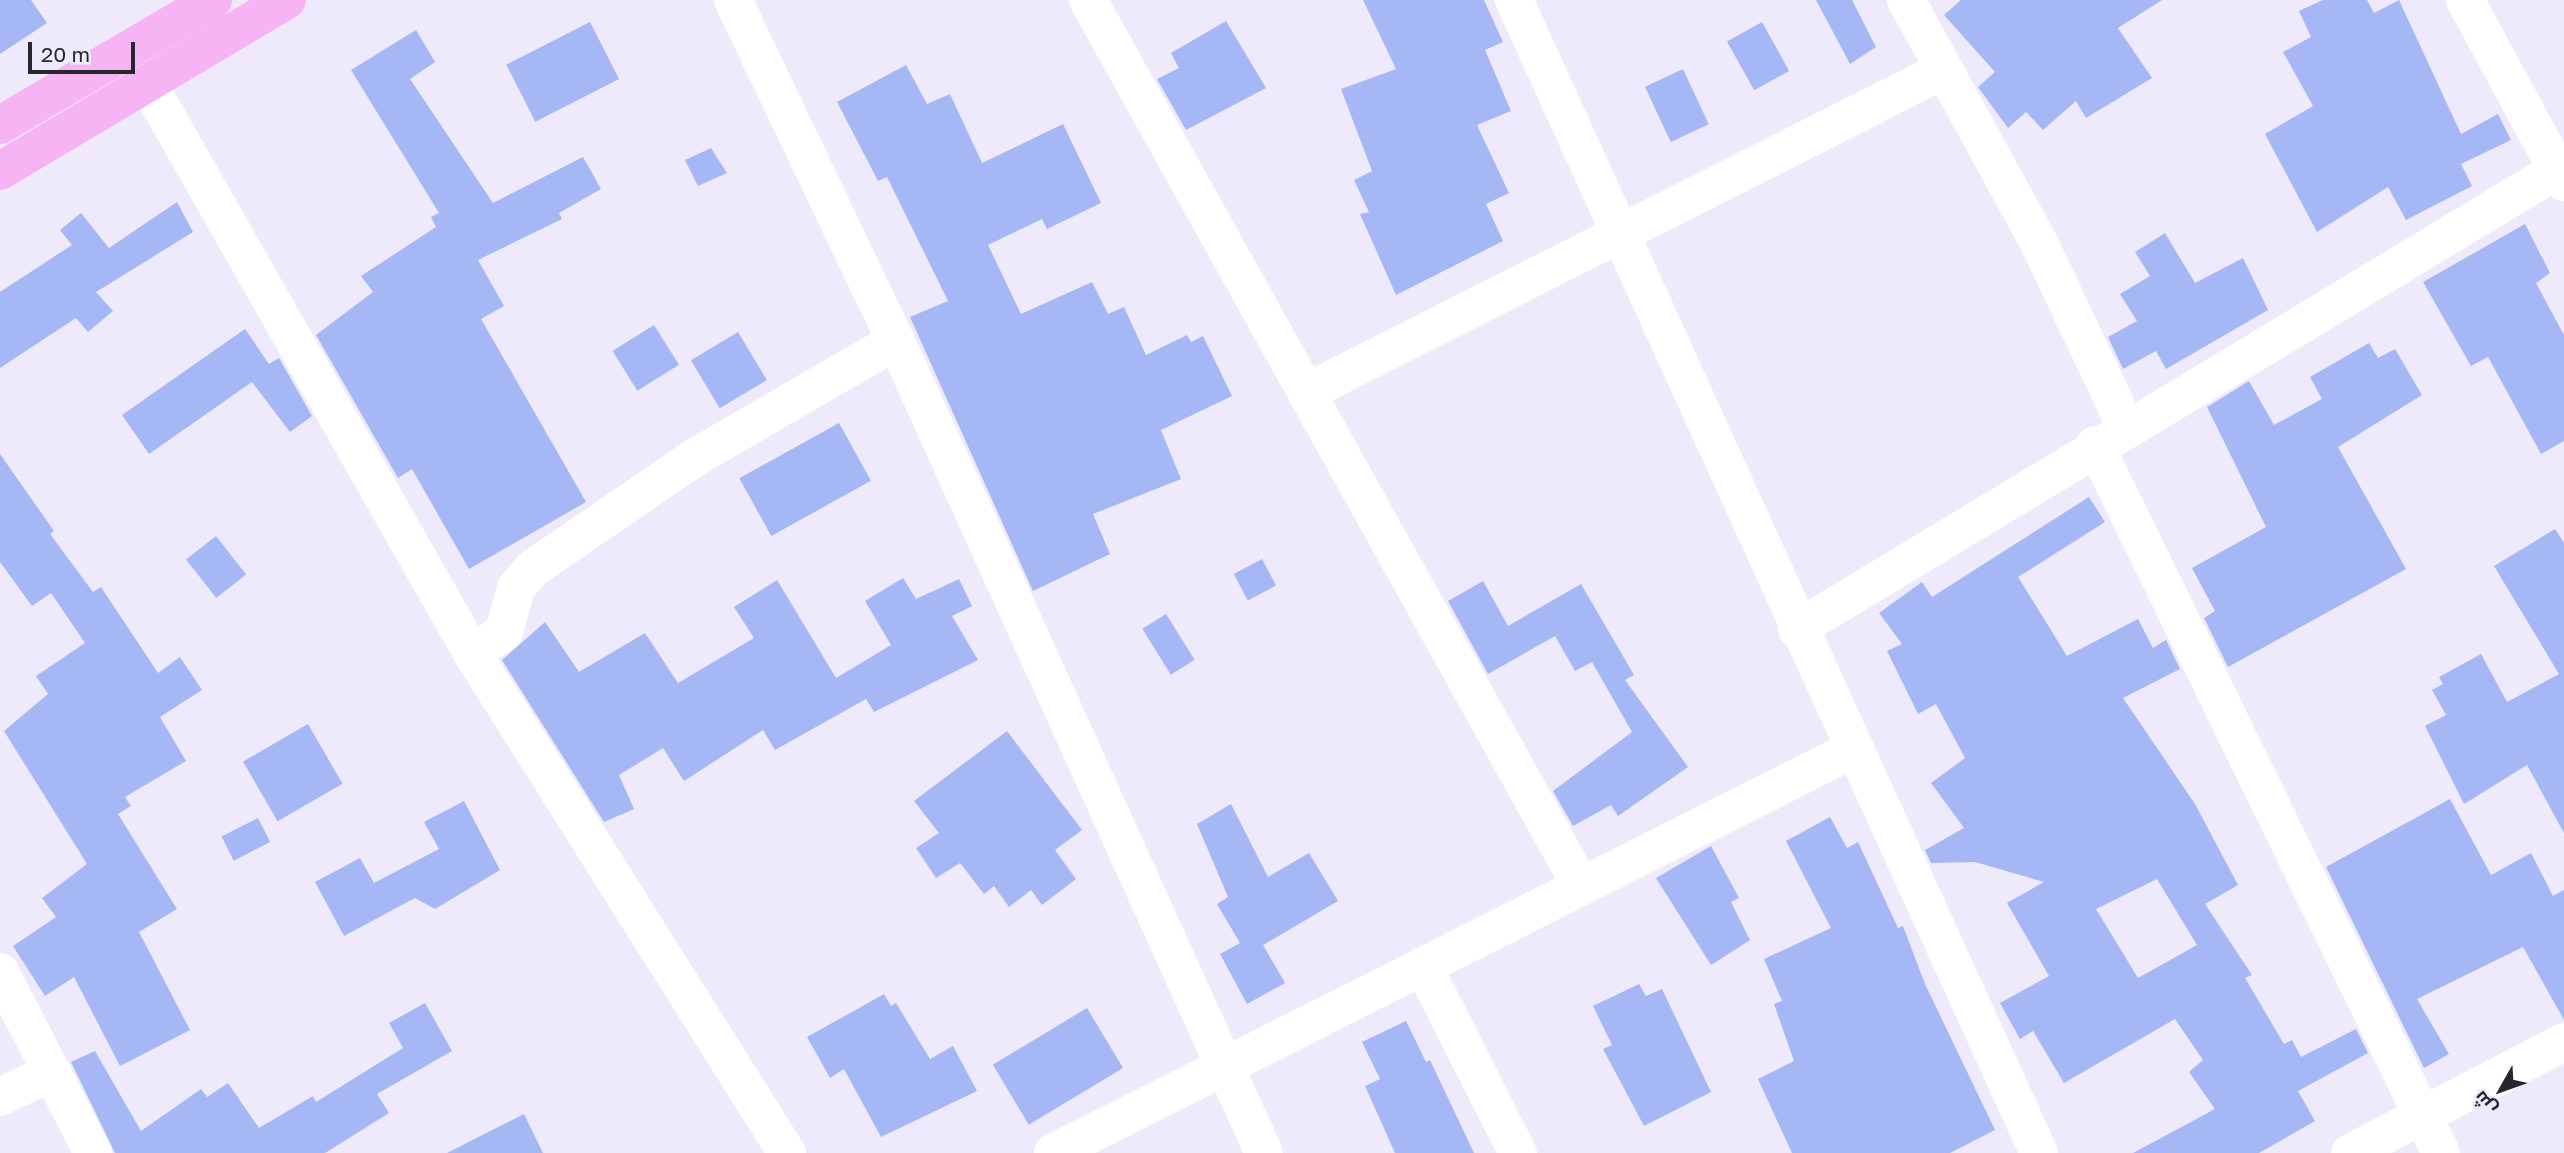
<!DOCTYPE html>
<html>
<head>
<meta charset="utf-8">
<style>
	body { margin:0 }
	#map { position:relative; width:2564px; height:1153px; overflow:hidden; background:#efeafb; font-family:"Golos Text",Cairo,sans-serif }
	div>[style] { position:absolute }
	.building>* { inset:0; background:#a5b7f4; transform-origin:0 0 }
	.minor>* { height:38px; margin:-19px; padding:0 19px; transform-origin:19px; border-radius:19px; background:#fff }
	.highway>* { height:38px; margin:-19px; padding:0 19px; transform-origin:19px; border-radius:19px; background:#f7b4f5 }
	span { translate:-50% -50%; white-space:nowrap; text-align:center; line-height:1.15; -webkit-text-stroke:6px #efeafb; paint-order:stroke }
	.north { position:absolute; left:2466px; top:1055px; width:70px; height:70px; -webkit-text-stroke:5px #efeafb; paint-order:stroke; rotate:230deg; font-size:19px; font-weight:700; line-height:28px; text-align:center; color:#28262d }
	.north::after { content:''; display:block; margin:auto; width:24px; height:32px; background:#28262d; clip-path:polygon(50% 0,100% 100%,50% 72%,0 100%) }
	.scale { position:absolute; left:28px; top:42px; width:107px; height:32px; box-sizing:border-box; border:4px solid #28262d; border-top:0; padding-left:9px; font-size:21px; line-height:24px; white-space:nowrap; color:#28262d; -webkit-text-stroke:5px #efeafb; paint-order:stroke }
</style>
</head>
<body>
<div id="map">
	<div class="building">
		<div style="clip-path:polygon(0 0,31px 0,47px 23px,0 54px)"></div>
		<div style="clip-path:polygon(1363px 0,1484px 0,1503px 42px,1485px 50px,1511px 111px,1477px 125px,1509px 193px,1486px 204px,1503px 241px,1396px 295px,1360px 214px,1369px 212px,1354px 180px,1372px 171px,1341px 89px,1396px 69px)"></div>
		<div style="clip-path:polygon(1816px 0,1852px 0,1876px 47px,1850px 64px)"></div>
		<div style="clip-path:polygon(1961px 0,2162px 0,2118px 28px,2152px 78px,2086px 118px,2076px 101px,2043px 130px,2026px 112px,2008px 128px,1978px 87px,1995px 72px,1944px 15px)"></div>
		<div style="clip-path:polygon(2323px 0,2367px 0,2374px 13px,2399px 0,2461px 134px,2498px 114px,2511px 140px,2461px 164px,2472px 186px,2406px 220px,2388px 187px,2317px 232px,2265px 134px,2313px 106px,2283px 52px,2311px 37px,2299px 11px)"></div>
		<div style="clip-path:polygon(1226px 21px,1266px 88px,1186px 130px,1157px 79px,1179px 68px,1171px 53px)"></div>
		<div style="left:590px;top:22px;width:64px;height:94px;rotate:63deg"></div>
		<div style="left:1762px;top:22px;width:56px;height:40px;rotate:61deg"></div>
		<div style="clip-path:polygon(416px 30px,435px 62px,410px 79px,493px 203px,583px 157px,601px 189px,559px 213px,562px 219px,478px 260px,504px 306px,481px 319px,586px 502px,469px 569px,412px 469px,398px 478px,316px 335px,373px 292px,361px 276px,436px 227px,431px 217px,439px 213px,351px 70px)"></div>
		<div style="clip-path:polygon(906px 65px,927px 104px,950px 94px,982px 163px,1063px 124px,1101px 203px,1047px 229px,1042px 219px,988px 245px,1021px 314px,1092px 282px,1108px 314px,1124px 307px,1146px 355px,1187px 335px,1191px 342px,1203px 336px,1232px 396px,1161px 430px,1181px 479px,1093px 514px,1110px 554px,1033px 591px,910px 317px,948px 301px,887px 177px,878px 181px,837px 102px)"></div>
		<div style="left:1683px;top:69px;width:61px;height:42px;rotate:65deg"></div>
		<div style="clip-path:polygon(711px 148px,727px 173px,698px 186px,685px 160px)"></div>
		<div style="clip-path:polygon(177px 202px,193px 232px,96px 292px,113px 311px,88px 332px,76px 318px,0 368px,0 292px,72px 245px,60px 230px,81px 213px,109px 248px)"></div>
		<div style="clip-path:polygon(2525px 224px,2550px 273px,2536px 283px,2564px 335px,2564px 441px,2541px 454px,2488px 357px,2471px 366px,2423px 282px)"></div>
		<div style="clip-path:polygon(2165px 233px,2195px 283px,2243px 258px,2268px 310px,2166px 369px,2156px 351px,2123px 369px,2108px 337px,2137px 321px,2120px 294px,2150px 276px,2135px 252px)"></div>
		<div style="left:654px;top:325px;width:47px;height:49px;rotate:58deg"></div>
		<div style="clip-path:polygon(245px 329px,269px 364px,279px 358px,312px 416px,290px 432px,252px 382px,149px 454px,122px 415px)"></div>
		<div style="left:738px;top:332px;width:56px;height:55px;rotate:59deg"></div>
		<div style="clip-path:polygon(2369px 343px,2378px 358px,2395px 349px,2422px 395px,2338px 447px,2406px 569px,2228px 667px,2204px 618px,2215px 611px,2192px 568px,2266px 527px,2207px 407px,2249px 381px,2274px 425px,2322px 399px,2310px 377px)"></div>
		<div style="left:839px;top:423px;width:66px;height:114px;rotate:61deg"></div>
		<div style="clip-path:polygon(0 454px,54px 531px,50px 534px,93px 592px,101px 587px,158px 673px,180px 657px,202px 690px,160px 717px,186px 761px,125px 797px,131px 806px,118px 814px,177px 909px,139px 932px,190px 1030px,120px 1066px,74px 977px,45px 996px,13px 946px,56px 917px,42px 898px,87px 864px,4px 731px,48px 694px,36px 676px,85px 643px,51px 593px,32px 606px,0 562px)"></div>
		<div style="clip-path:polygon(evenodd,2089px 497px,2105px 522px,2018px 577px,2067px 656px,2138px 619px,2153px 648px,2166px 640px,2180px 669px,2123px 698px,2195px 804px,2238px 885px,2205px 904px,2252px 975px,2245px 978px,2284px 1044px,2292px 1040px,2301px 1057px,2356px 1029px,2368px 1053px,2298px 1091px,2315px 1121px,2259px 1153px,2133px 1153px,2215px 1109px,2189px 1072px,2203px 1060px,2175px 1019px,2064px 1083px,2033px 1031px,2020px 1039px,2000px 1003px,2049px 976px,2007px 903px,2044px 882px,1975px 862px,1931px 863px,1925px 850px,1964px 828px,1931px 783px,1965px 758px,1936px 704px,1918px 714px,1887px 651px,1902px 644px,1879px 613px,1922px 582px,1932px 597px,2089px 497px,2157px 879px,2197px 945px,2138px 978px,2096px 909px,2157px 879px)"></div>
		<div style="clip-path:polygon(2555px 529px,2564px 543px,2564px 833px,2527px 765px,2464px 804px,2425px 726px,2446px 715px,2432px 690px,2443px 684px,2439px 677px,2481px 654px,2507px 702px,2559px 674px,2494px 566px)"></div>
		<div style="left:216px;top:536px;width:49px;height:38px;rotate:52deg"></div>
		<div style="left:1262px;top:559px;width:30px;height:32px;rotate:62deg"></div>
		<div style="clip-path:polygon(903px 578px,916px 599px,959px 579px,972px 606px,952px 616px,978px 660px,874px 712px,866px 699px,775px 750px,763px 730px,684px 781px,663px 748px,619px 775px,634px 809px,604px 822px,502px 660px,545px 622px,579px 672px,645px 633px,678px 683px,754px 638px,734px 607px,777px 580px,836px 678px,891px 645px,865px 601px)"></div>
		<div style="clip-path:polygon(1483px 581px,1508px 626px,1581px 584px,1634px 675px,1625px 680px,1688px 767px,1618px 816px,1611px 805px,1573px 826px,1553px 791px,1632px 732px,1592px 662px,1575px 671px,1555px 636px,1488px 674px,1448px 601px)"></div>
		<div style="left:1166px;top:614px;width:54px;height:28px;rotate:58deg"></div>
		<div style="left:308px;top:724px;width:69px;height:75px;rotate:60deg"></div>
		<div style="clip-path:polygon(1007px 731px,1082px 830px,1055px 850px,1076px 879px,1042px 905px,1031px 890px,1009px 907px,994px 886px,984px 894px,960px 863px,936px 878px,916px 848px,939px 833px,914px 801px)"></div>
		<div style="clip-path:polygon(2450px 799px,2491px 875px,2531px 853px,2553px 896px,2564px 890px,2564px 1020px,2523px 947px,2417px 999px,2449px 1054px,2424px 1068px,2326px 867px)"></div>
		<div style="clip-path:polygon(464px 801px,500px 870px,435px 909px,415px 898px,344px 936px,315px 882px,360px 858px,374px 883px,439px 849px,424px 822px)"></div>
		<div style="clip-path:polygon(1231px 804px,1268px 877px,1309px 853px,1338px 901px,1263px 945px,1285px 983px,1247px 1004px,1220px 954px,1240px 943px,1217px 904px,1228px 897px,1197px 824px)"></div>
		<div style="clip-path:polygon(1830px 817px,1847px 848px,1858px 842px,1898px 928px,1903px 926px,1925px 984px,1995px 1130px,1950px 1153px,1792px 1153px,1758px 1079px,1794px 1061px,1774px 1004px,1782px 1001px,1764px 959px,1831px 928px,1786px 841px)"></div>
		<div style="left:258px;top:818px;width:27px;height:41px;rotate:63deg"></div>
		<div style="clip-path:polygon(1711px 846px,1739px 898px,1731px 902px,1750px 940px,1711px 965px,1656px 878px)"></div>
		<div style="clip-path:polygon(1639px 984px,1646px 996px,1662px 989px,1711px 1092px,1644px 1126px,1603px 1049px,1612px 1045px,1593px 1006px)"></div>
		<div style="clip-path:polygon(884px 994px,891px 1006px,896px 1003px,930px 1059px,953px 1046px,977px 1091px,881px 1137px,844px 1069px,830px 1078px,807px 1037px)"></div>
		<div style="clip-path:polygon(425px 1003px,452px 1051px,377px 1094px,389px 1113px,325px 1153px,115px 1153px,71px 1062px,95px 1051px,141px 1131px,201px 1089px,207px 1097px,228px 1083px,259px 1128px,313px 1096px,316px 1102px,403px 1048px,389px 1023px)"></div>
		<div style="left:1087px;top:1008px;width:70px;height:110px;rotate:59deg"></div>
		<div style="clip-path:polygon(1406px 1021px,1426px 1062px,1430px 1060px,1474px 1153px,1395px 1153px,1365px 1086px,1380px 1079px,1362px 1042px)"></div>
		<div style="clip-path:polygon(524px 1114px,543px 1153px,447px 1153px)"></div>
	</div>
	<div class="minor">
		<div style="left:733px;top:0;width:378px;rotate:64.5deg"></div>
		<div style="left:896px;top:341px;width:891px;rotate:65.62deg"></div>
		<div style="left:1088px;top:0;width:1012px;rotate:60.9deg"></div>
		<div style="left:1514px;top:0;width:1267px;rotate:65.52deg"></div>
		<div style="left:1906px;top:0;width:281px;rotate:61.3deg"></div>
		<div style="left:2041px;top:247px;width:199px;rotate:64.7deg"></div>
		<div style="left:2465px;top:0;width:207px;rotate:61.5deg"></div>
		<div style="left:148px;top:84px;width:655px;rotate:60.34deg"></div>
		<div style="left:472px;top:653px;width:591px;rotate:57.79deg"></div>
		<div style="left:1309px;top:391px;width:709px;rotate:-26.82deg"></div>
		<div style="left:2095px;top:445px;width:788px;rotate:63.96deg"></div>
		<div style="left:1797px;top:629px;width:896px;rotate:-31.12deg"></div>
		<div style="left:472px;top:653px;width:38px;rotate:-33deg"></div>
		<div style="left:504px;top:632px;width:46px;rotate:-74.7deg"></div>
		<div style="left:516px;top:588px;width:25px;rotate:-50deg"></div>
		<div style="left:532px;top:569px;width:196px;rotate:-34.4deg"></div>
		<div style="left:694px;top:458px;width:233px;rotate:-30.1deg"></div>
		<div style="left:1423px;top:966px;width:210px;rotate:63.1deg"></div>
		<div style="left:0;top:972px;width:203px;rotate:62.8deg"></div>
		<div style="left:0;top:1097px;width:58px;rotate:-25.7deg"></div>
		<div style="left:1053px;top:1153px;width:895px;rotate:-26.77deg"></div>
		<div style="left:2350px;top:1153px;width:241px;rotate:-27.4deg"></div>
	</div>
	<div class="highway">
		<div style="left:0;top:125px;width:247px;rotate:-30.4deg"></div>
		<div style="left:0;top:171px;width:334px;rotate:-30.8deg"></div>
	</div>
	<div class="north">ش</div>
	<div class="scale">20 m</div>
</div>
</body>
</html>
